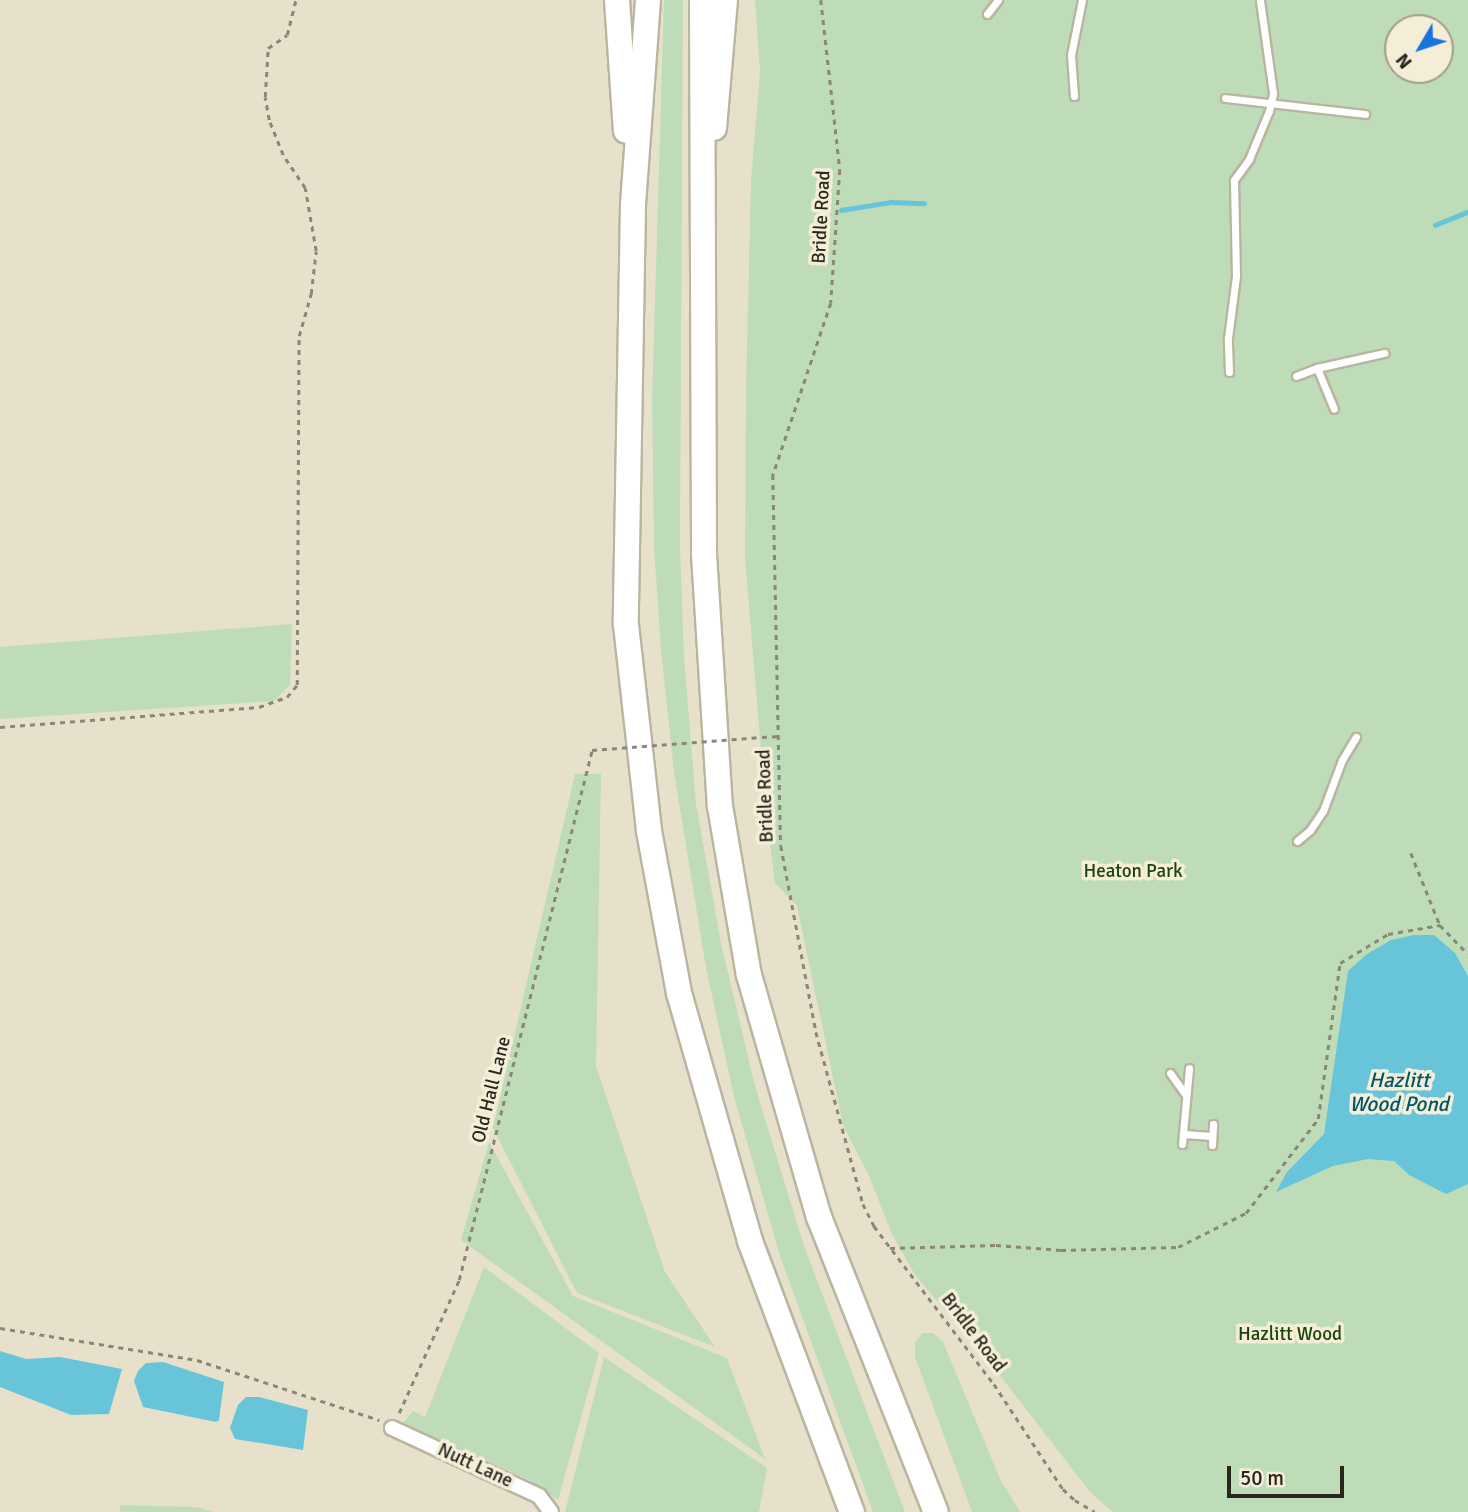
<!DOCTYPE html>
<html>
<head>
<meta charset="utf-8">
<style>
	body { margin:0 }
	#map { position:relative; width:1468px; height:1512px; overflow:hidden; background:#e7e1cc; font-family:Signika,sans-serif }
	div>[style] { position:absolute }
	.green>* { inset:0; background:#bfdcb8 }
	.water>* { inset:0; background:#67c4d9 }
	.stream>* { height:4.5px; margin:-2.25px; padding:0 2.25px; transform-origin:2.25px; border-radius:2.25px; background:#67c4d9 }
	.path>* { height:2.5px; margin-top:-1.25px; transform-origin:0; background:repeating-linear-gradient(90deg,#8a8678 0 5px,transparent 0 10px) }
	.roads { filter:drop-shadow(2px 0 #bab5a1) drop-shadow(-2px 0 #bab5a1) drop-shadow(0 2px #bab5a1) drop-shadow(0 -2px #bab5a1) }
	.service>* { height:7px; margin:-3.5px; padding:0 3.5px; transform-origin:3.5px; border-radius:3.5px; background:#fff }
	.minor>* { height:14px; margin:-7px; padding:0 7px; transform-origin:7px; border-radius:7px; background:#fff }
	.motorway>* { height:24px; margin:-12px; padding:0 12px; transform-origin:12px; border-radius:12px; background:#fff }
	.path-bridge>* { height:2.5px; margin-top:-1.25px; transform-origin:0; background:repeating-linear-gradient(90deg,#8a8678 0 5px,transparent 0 10px) }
	span { translate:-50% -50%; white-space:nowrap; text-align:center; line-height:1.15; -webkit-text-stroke:7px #f4eed9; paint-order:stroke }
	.street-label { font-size:19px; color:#28261e }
	.park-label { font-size:19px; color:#19450a }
	.water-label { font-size:21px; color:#005766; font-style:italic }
	.north { position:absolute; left:1384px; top:14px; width:70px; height:70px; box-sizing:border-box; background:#f4eed9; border:2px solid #a29e8e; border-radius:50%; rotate:231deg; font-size:19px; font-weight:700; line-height:28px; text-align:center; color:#28261e }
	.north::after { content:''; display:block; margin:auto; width:24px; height:32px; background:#1873dd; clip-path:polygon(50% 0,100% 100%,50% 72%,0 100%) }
	.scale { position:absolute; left:1227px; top:1466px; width:117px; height:32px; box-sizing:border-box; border:4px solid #28261e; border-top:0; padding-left:9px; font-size:21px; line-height:24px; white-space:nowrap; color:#28261e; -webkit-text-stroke:5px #f4eed9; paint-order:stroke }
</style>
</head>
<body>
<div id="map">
	<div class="green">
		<div style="clip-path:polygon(664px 0,683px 0,680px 545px,684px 657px,696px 804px,721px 943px,755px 1086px,804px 1246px,905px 1512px,873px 1512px,780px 1256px,734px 1097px,706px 968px,674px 772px,661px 650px,654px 546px,652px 401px)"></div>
		<div style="clip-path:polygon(evenodd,755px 0,1468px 0,1468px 1512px,1113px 1512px,1090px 1492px,998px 1373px,915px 1275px,892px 1234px,869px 1176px,843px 1125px,797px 906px,775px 883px,766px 811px,745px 558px,746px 387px,751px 181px,760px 71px,755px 0,1398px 28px,1440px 28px,1440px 70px,1398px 70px,1398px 28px)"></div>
		<div style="clip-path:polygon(292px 624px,290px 685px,274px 701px,0 719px,0 647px)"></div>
		<div style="clip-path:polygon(575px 774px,601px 774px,596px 1066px,665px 1272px,715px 1347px,577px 1293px,493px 1128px)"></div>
		<div style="clip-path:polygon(489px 1142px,573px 1296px,727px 1358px,765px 1459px,461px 1240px)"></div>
		<div style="clip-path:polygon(484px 1267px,599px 1353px,558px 1500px,530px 1480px,402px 1424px,413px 1411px,425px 1417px)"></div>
		<div style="clip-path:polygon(923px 1333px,933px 1333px,943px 1342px,1001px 1481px,1020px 1512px,972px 1512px,915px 1357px,915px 1342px)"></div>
		<div style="clip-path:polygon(604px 1357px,767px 1468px,759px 1512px,565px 1512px)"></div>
		<div style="clip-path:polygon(120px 1505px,198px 1507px,213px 1512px,120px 1512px)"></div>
	</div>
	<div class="water">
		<div style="clip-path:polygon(1414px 935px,1434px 935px,1455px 953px,1468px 976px,1468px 1184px,1446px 1194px,1409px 1175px,1394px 1161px,1368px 1159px,1333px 1166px,1276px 1192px,1287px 1172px,1324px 1134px,1348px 971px,1367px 954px,1391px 940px)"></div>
		<div style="clip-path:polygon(0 1351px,26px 1359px,60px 1357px,122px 1369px,109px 1414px,71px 1415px,0 1387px)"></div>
		<div style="clip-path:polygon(163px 1362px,224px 1382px,219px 1420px,216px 1422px,143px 1407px,134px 1381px,138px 1371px,146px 1363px)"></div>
		<div style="clip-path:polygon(246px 1397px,259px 1397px,308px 1410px,303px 1450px,235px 1439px,230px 1428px,238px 1405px)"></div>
	</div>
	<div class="stream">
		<div style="left:841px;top:210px;width:51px;rotate:-9.1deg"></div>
		<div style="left:891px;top:202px;width:33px;rotate:2deg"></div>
		<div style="left:1435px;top:225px;width:35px;rotate:-22deg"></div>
	</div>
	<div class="path">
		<div style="left:821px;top:0;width:171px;rotate:83.6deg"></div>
		<div style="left:840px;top:170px;width:133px;rotate:93.9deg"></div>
		<div style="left:831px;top:303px;width:182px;rotate:108.6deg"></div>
		<div style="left:773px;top:475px;width:371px;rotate:88.8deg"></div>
		<div style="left:781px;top:846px;width:189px;rotate:79.3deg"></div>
		<div style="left:816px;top:1032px;width:178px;rotate:74.7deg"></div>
		<div style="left:863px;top:1204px;width:25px;rotate:63deg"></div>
		<div style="left:874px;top:1226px;width:198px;rotate:52.8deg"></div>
		<div style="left:994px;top:1384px;width:126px;rotate:56.7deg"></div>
		<div style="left:1063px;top:1489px;width:16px;rotate:43deg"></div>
		<div style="left:1075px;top:1500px;width:23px;rotate:31deg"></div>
		<div style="left:0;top:727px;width:260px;rotate:-4.4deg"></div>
		<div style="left:259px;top:707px;width:30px;rotate:-20deg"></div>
		<div style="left:287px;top:697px;width:16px;rotate:-50deg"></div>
		<div style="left:297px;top:685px;width:349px;rotate:-89.7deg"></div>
		<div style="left:299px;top:336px;width:44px;rotate:-74.1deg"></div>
		<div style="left:311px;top:294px;width:43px;rotate:-83.4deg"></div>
		<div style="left:316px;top:251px;width:64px;rotate:-99.9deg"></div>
		<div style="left:305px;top:188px;width:40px;rotate:-124deg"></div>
		<div style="left:283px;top:155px;width:38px;rotate:-112deg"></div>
		<div style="left:269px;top:120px;width:23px;rotate:-100deg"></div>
		<div style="left:265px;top:97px;width:49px;rotate:-86.5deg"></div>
		<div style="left:268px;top:48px;width:23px;rotate:-34deg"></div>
		<div style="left:287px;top:35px;width:36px;rotate:-76deg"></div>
		<div style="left:762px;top:737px;width:17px;rotate:-3deg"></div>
		<div style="left:1411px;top:853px;width:78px;rotate:68.1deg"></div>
		<div style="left:890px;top:1248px;width:106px;rotate:-1.6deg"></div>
		<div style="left:996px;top:1245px;width:65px;rotate:4.4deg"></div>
		<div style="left:1061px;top:1250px;width:117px;rotate:-1.5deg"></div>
		<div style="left:1178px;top:1247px;width:76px;rotate:-26.6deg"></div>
		<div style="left:1246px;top:1213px;width:118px;rotate:-52.5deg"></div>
		<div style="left:1318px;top:1119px;width:158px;rotate:-82deg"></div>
		<div style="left:1340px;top:963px;width:56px;rotate:-31.1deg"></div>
		<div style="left:1388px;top:934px;width:53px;rotate:-9.8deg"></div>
		<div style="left:1440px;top:925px;width:40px;rotate:46deg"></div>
		<div style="left:0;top:1328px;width:200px;rotate:9.2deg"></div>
		<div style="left:197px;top:1360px;width:192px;rotate:18.2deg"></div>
		<div style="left:399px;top:1413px;width:146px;rotate:-65.7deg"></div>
		<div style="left:459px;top:1280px;width:546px;rotate:-75.91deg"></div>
	</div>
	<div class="roads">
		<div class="service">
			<div style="left:987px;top:14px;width:18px;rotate:-52deg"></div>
			<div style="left:1074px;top:96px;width:41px;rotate:-94.2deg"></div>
			<div style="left:1071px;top:55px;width:56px;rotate:-78.7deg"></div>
			<div style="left:1225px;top:98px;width:141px;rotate:6.5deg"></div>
			<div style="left:1317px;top:368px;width:44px;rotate:67.5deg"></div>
			<div style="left:1229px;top:372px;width:34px;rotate:-92deg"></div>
			<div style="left:1228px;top:338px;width:63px;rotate:-82.6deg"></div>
			<div style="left:1236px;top:276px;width:96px;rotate:-91.2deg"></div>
			<div style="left:1234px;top:180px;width:26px;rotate:-54deg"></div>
			<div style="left:1249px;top:159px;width:52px;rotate:-67.4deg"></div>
			<div style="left:1269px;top:111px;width:18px;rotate:-77deg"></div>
			<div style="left:1273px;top:93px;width:94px;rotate:-98deg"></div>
			<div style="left:1296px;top:376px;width:22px;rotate:-21deg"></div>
			<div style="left:1317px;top:368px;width:69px;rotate:-12.6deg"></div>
			<div style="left:1297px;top:841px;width:17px;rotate:-40deg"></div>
			<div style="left:1310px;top:830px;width:23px;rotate:-56deg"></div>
			<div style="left:1323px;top:811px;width:54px;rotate:-69.6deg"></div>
			<div style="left:1342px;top:760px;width:27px;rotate:-59deg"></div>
			<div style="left:1170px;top:1073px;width:27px;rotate:54deg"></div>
			<div style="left:1183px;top:1134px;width:29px;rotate:4deg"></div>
			<div style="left:1182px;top:1144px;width:76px;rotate:-84.7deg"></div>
			<div style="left:1212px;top:1145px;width:21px;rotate:-87deg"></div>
		</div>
		<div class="minor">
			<div style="left:392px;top:1428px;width:162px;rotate:24.8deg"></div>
			<div style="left:539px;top:1496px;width:20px;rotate:53deg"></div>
		</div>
		<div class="motorway">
			<div style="left:617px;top:0;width:131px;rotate:86.1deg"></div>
			<div style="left:648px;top:0;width:206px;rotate:94.2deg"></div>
			<div style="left:633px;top:205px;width:420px;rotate:91deg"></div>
			<div style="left:626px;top:625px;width:207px;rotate:83.6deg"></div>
			<div style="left:649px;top:831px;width:165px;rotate:79.5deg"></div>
			<div style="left:679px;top:993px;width:258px;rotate:74deg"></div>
			<div style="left:750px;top:1241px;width:290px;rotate:69.4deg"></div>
			<div style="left:702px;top:0;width:554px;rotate:89.79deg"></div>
			<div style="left:704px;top:554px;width:253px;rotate:86.4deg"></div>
			<div style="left:720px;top:806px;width:171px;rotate:80.3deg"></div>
			<div style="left:749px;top:975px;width:252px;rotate:73.9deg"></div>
			<div style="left:819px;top:1217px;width:317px;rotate:68.4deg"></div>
			<div style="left:714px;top:128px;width:128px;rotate:-85.1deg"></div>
		</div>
	</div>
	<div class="path-bridge">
		<div style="left:592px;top:750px;width:170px;rotate:-4.4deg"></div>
	</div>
	<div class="street-label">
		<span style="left:822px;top:217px;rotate:-87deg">Bridle Road</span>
		<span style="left:766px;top:796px;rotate:-92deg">Bridle Road</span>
		<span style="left:492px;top:1090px;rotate:-76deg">Old Hall Lane</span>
		<span style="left:973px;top:1333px;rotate:53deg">Bridle Road</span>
		<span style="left:475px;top:1466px;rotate:25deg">Nutt Lane</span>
	</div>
	<div class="park-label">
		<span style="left:1133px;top:872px">Heaton Park</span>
		<span style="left:1290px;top:1335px">Hazlitt Wood</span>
	</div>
	<div class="water-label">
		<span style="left:1399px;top:1092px">Hazlitt<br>Wood Pond</span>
	</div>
	<div class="north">N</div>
	<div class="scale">50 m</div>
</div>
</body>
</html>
